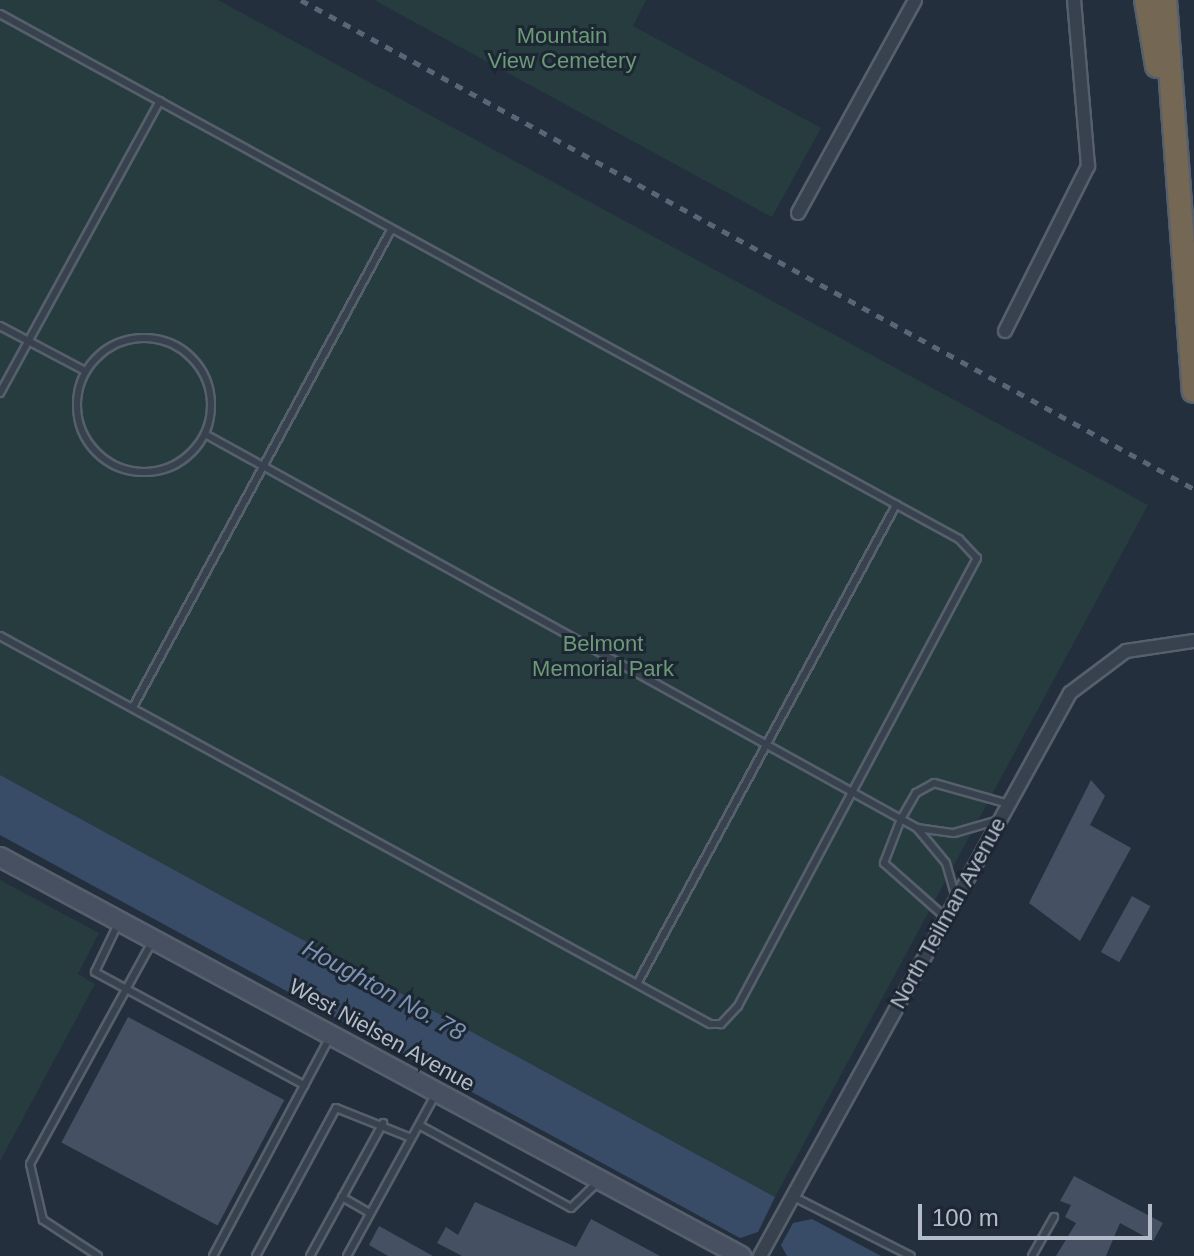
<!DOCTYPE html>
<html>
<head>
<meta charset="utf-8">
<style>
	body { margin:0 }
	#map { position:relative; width:1194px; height:1256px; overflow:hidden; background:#242f3e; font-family:Arial,sans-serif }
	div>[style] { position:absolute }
	.green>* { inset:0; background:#263c3f }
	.water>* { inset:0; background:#394c67 }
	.building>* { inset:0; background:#455162; transform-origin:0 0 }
	.roads { filter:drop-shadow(2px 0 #565f6c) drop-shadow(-2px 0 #565f6c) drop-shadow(0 2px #565f6c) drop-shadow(0 -2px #565f6c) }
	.lane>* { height:6px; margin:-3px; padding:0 3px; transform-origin:3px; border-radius:3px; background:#38414e }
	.lane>.ring { margin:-3px; padding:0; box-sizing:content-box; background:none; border:6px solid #38414e; border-radius:50% }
	.street>* { height:12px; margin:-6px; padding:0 6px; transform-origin:6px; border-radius:6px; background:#38414e }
	.secondary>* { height:18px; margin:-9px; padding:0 9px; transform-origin:9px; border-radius:9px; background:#465061 }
	.highway>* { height:22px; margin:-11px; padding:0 11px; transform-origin:11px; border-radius:11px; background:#746855 }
	.rail>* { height:5px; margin-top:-2.5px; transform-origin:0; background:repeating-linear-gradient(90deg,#5a6575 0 8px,transparent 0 16px) }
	span { translate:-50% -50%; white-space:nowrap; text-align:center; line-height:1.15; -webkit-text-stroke:6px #1d2633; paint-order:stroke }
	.park-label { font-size:22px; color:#6b9a76 }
	.street-label { font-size:22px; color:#b4bcc9 }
	.water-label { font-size:24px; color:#7c92b1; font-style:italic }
	.scale { position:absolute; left:918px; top:1204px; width:234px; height:36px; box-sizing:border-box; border:4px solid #b4bcc9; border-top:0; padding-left:10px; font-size:24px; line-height:28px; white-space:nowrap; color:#b4bcc9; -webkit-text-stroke:6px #1d2633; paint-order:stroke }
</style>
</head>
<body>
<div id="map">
	<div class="green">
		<div style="clip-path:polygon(0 0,218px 0,1148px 505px,775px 1197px,0 775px)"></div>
		<div style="clip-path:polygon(374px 0,646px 0,633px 26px,821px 128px,772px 217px)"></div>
		<div style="clip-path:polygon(0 880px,99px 933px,78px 974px,95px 984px,0 1161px)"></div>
	</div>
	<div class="water">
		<div style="clip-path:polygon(0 775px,775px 1197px,758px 1232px,740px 1238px,0 835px)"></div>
		<div style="clip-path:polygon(812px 1219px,881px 1256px,787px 1256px,781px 1245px,793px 1223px)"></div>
	</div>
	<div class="building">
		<div style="clip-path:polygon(1091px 780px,1105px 796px,1090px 825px,1131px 848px,1080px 941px,1029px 903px)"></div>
		<div style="left:1132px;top:896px;width:21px;height:64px;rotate:29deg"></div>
		<div style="left:128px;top:1017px;width:177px;height:142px;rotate:28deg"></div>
		<div style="clip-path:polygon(1074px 1176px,1163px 1223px,1153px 1241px,1120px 1223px,1106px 1256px,1056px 1256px,1076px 1223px,1065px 1217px,1071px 1205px,1060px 1201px)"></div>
		<div style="clip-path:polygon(475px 1202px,576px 1247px,591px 1219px,660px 1256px,462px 1256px,437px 1243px,446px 1227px,458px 1235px)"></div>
		<div style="clip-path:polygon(379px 1226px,433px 1256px,388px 1256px,369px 1245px)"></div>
	</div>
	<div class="roads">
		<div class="lane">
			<div style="left:0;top:14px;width:1093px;rotate:28.7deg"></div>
			<div style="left:959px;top:539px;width:26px;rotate:47deg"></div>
			<div style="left:977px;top:558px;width:508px;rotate:118.08deg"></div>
			<div style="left:738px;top:1006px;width:25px;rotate:133deg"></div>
			<div style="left:721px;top:1024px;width:11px;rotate:180deg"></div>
			<div style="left:710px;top:1024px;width:809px;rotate:-151.34deg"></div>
			<div style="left:0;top:326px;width:96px;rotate:27.9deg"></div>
			<div class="ring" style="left:77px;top:338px;width:128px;height:128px"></div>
			<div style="left:0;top:393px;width:333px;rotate:-61.3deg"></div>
			<div style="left:205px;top:434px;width:814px;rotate:28.96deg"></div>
			<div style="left:917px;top:828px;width:45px;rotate:50.4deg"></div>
			<div style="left:946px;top:863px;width:36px;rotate:74deg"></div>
			<div style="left:133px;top:707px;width:542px;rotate:-61.59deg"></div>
			<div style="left:917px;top:828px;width:37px;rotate:8deg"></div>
			<div style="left:954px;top:833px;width:47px;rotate:-16.1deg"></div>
			<div style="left:946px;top:918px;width:83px;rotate:-138.4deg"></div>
			<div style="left:884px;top:863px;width:47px;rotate:-68.9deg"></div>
			<div style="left:901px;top:819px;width:30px;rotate:-60deg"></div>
			<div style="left:916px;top:793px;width:21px;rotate:-29deg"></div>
			<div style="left:934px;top:783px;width:77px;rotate:15.8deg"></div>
			<div style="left:118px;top:924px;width:53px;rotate:115.6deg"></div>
			<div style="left:95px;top:972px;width:238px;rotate:28.4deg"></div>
			<div style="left:637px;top:984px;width:545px;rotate:-61.6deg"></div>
			<div style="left:419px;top:1125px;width:173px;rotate:28.6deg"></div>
			<div style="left:571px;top:1208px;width:36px;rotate:-44deg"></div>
			<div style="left:792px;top:1196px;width:133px;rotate:26.8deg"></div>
			<div style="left:342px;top:1197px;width:32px;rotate:30deg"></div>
			<div style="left:98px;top:1256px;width:66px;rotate:-146.8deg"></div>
			<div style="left:43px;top:1220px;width:57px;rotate:-103.1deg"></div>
			<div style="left:30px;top:1164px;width:253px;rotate:-61.2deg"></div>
			<div style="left:213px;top:1256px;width:248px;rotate:-61.9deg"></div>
			<div style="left:256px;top:1256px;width:168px;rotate:-61.6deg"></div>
			<div style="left:336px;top:1108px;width:81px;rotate:21.8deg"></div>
			<div style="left:310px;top:1256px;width:152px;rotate:-61.2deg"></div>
			<div style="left:347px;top:1256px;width:183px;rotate:-61.3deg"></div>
			<div style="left:1032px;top:1256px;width:45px;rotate:-60.6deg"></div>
		</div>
		<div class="street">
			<div style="left:798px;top:213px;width:243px;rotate:-61.2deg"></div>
			<div style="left:1005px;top:331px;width:185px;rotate:-63.3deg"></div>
			<div style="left:1088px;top:166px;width:167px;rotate:-94.8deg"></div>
			<div style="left:760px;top:1256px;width:643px;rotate:-61.16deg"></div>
			<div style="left:1070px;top:693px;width:70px;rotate:-36.9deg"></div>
			<div style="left:1126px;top:651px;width:69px;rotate:-8.4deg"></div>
		</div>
		<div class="secondary">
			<div style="left:0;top:857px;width:842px;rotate:28.3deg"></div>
		</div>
		<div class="highway">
			<div style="left:1146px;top:0;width:67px;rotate:80.5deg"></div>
			<div style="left:1165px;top:0;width:392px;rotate:85.8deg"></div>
		</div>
	</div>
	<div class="rail">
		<div style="left:301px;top:0;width:1018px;rotate:28.7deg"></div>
	</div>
	<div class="park-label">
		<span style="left:562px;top:48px">Mountain<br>View Cemetery</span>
		<span style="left:603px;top:656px">Belmont<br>Memorial Park</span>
	</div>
	<div class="street-label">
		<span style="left:948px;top:913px;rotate:-61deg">North Teilman Avenue</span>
		<span style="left:382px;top:1035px;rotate:29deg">West Nielsen Avenue</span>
	</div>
	<div class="water-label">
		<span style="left:384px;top:990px;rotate:29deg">Houghton No. 78</span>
	</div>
	<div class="scale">100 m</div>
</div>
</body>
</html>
